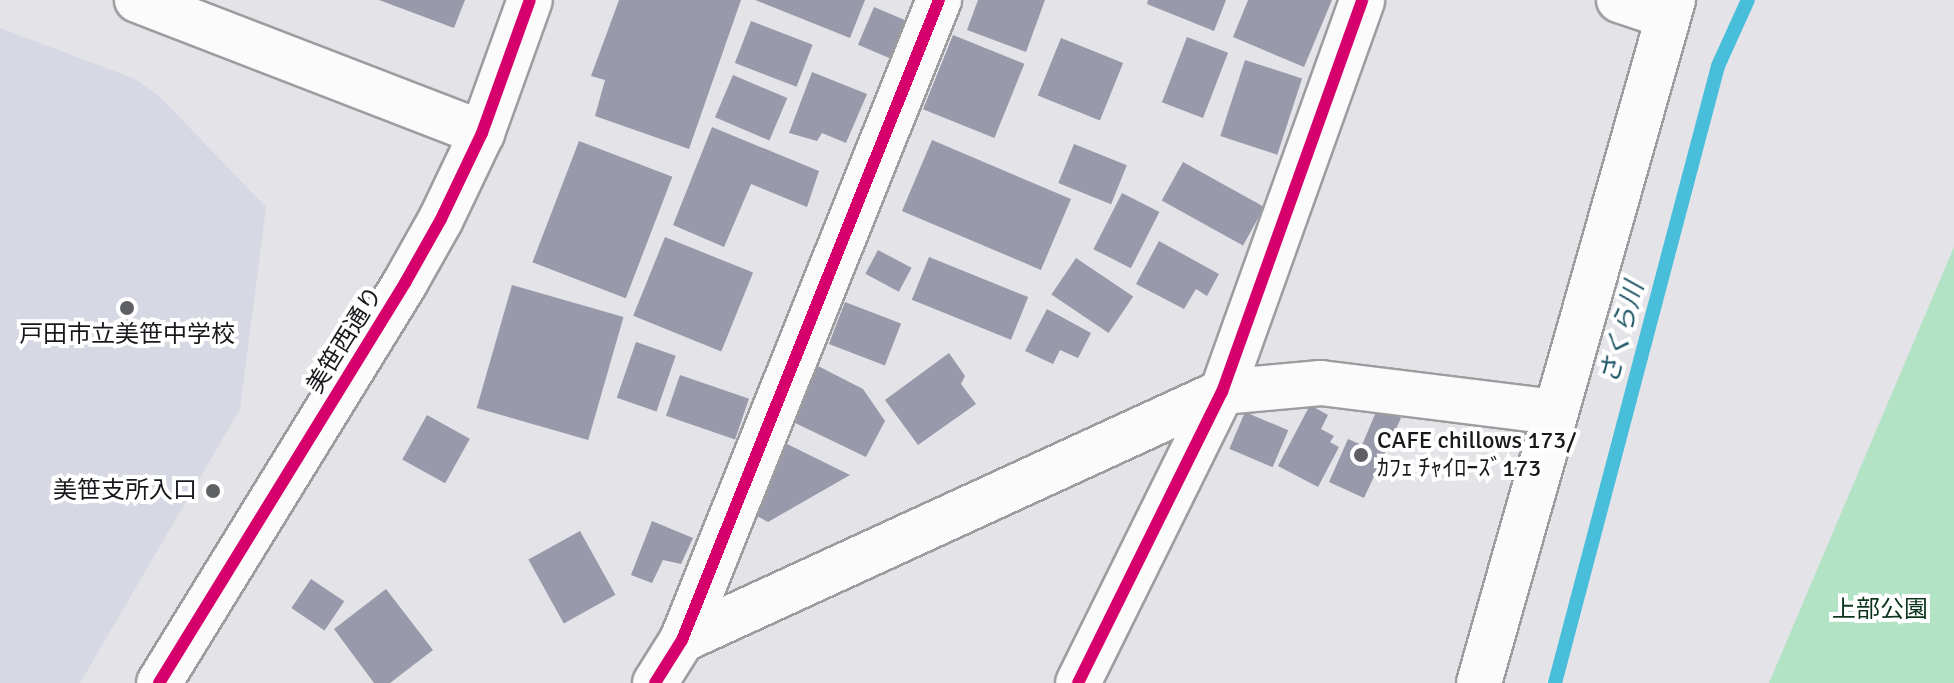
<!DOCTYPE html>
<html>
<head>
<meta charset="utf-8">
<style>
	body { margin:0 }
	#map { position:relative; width:1954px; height:683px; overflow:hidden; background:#e3e3e8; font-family:Signika,"Noto Sans JP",sans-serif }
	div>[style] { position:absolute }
	.built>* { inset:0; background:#d6d8e3 }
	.green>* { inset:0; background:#b3e3c5 }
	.stream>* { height:14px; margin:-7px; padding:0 7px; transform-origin:7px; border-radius:7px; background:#48beda }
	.building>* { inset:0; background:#9899aa; transform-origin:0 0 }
	.roads { filter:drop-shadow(2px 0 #9d9da0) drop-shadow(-2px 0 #9d9da0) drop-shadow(0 2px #9d9da0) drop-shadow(0 -2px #9d9da0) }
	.minor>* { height:44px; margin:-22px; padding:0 22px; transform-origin:22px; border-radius:22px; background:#fbfbfc }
	.cycleway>* { height:12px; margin:-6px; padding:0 6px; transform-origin:6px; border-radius:6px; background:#d6006c }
	.dots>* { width:22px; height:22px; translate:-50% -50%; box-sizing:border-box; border:4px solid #fff; border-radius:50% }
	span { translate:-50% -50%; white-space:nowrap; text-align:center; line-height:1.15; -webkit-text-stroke:8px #fff; paint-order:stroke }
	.poi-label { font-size:24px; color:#18191c }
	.left { translate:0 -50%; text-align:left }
	.right { translate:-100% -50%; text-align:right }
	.street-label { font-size:24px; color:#18191c }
	.park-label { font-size:24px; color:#0b341c }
	.water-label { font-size:26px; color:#1e5666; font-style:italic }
</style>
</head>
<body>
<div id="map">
	<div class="built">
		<div style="clip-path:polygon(0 28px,135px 79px,159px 96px,266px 207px,240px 409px,80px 683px,0 683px)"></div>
	</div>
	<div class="green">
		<div style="clip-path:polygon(1954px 247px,1954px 683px,1769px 683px)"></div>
	</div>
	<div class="stream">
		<div style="left:1555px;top:683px;width:638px;rotate:-75.2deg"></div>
		<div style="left:1718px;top:66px;width:72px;rotate:-65.6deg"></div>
	</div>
	<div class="building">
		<div style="clip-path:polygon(379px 0,465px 0,454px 28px)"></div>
		<div style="clip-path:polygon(619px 0,741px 0,689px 149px,595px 116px,605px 80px,591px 76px)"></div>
		<div style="clip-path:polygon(755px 0,865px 0,850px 38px)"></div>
		<div style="clip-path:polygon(978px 0,1045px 0,1026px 52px,967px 30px)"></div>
		<div style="clip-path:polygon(1148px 0,1226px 0,1214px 31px,1147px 4px)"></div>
		<div style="clip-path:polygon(1248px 0,1332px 0,1304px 67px,1233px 37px)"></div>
		<div style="left:874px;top:7px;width:34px;height:41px;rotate:23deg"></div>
		<div style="left:751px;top:21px;width:66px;height:45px;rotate:21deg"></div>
		<div style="left:953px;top:35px;width:77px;height:80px;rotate:22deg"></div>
		<div style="left:1187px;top:37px;width:44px;height:70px;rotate:21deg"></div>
		<div style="left:1061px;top:38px;width:67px;height:62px;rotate:22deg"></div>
		<div style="left:1245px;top:60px;width:60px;height:80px;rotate:18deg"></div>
		<div style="clip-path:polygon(812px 72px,867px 94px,846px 143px,822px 133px,817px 141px,789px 133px)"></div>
		<div style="left:733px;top:75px;width:59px;height:46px;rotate:23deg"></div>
		<div style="clip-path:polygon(712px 127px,819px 171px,807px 207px,751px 184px,724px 247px,673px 225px)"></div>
		<div style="left:932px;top:140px;width:151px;height:77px;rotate:23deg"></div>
		<div style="left:579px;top:141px;width:100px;height:130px;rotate:21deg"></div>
		<div style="left:1074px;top:144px;width:57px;height:42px;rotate:22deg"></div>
		<div style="left:1183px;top:162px;width:93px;height:44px;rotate:29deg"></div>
		<div style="left:1122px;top:193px;width:42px;height:63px;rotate:27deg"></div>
		<div style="left:665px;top:237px;width:95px;height:85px;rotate:22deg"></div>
		<div style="clip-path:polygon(1159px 241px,1219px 274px,1207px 296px,1196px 289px,1184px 309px,1136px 284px)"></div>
		<div style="left:878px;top:250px;width:38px;height:27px;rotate:28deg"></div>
		<div style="left:929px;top:257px;width:107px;height:46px;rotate:22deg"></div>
		<div style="left:1076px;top:258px;width:69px;height:44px;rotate:34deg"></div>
		<div style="left:512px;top:285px;width:116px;height:128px;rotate:16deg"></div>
		<div style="left:845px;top:302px;width:60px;height:45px;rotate:21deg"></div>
		<div style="clip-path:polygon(1047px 309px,1091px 333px,1078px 358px,1060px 350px,1053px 364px,1025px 351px)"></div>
		<div style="left:636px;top:342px;width:42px;height:59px;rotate:19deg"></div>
		<div style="clip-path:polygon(949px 353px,965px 376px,961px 384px,976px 404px,918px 445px,885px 400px)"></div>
		<div style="clip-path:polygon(818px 366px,863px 389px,885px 421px,866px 457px,791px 421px)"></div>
		<div style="left:680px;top:375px;width:73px;height:43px;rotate:19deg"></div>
		<div style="clip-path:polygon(1310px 405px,1328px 415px,1321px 429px,1334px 436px,1330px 442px,1339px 447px,1318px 487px,1278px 466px)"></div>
		<div style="clip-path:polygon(1378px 407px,1401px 418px,1364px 498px,1329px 482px,1348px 439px,1362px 445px)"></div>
		<div style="left:1245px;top:412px;width:47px;height:40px;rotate:23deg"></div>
		<div style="left:427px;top:415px;width:49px;height:51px;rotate:29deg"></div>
		<div style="clip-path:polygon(785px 443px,850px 475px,768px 522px,752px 513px)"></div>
		<div style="clip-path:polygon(652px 521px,693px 538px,681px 564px,663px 560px,652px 583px,631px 575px)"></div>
		<div style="left:580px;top:531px;width:73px;height:59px;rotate:61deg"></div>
		<div style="left:311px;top:579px;width:40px;height:35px;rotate:34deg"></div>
		<div style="clip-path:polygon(386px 589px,433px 650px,390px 683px,374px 683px,334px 629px)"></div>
	</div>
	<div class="roads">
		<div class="minor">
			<div style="left:137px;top:0;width:370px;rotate:21.1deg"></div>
			<div style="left:1619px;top:0;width:51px;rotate:18.4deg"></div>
			<div style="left:682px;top:640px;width:594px;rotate:-24.67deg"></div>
			<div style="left:1222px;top:392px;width:99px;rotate:-5.2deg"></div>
			<div style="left:1321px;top:383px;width:234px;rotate:7.1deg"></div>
			<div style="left:159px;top:683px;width:470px;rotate:-58.4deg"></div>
			<div style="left:405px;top:283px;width:73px;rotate:-60.6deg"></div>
			<div style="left:441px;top:219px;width:95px;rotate:-64.5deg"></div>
			<div style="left:482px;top:133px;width:141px;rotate:-70.2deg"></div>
			<div style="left:655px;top:683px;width:51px;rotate:-57.9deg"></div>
			<div style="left:682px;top:640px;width:690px;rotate:-68.12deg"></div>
			<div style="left:1078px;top:683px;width:325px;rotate:-63.7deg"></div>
			<div style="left:1222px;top:392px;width:416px;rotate:-70.3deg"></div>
			<div style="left:1479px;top:683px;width:710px;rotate:-74.14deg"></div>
		</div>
	</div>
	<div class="cycleway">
		<div style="left:159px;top:683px;width:470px;rotate:-58.4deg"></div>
		<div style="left:405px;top:283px;width:73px;rotate:-60.6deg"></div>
		<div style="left:441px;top:219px;width:95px;rotate:-64.5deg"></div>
		<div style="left:482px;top:133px;width:141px;rotate:-70.2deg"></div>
		<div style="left:655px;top:683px;width:51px;rotate:-57.9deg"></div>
		<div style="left:682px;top:640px;width:690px;rotate:-68.12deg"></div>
		<div style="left:1078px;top:683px;width:325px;rotate:-63.7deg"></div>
		<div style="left:1222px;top:392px;width:416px;rotate:-70.3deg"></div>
	</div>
	<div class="dots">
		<div style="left:127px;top:308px;background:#5f6063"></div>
		<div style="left:1361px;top:455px;background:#5f6063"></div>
		<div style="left:213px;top:491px;background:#5f6063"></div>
	</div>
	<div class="poi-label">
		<span style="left:127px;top:335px">戸田市立美笹中学校</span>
		<span class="left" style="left:1377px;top:455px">CAFE chillows 173/<br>ｶﾌｪ ﾁｬｲﾛｰｽﾞ173</span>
		<span class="right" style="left:197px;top:491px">美笹支所入口</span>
	</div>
	<div class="street-label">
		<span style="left:345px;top:340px;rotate:-58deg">美笹西通り</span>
	</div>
	<div class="park-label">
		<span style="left:1880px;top:610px">上部公園</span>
	</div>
	<div class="water-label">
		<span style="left:1623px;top:333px;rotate:-75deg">さくら川</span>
	</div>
</div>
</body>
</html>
